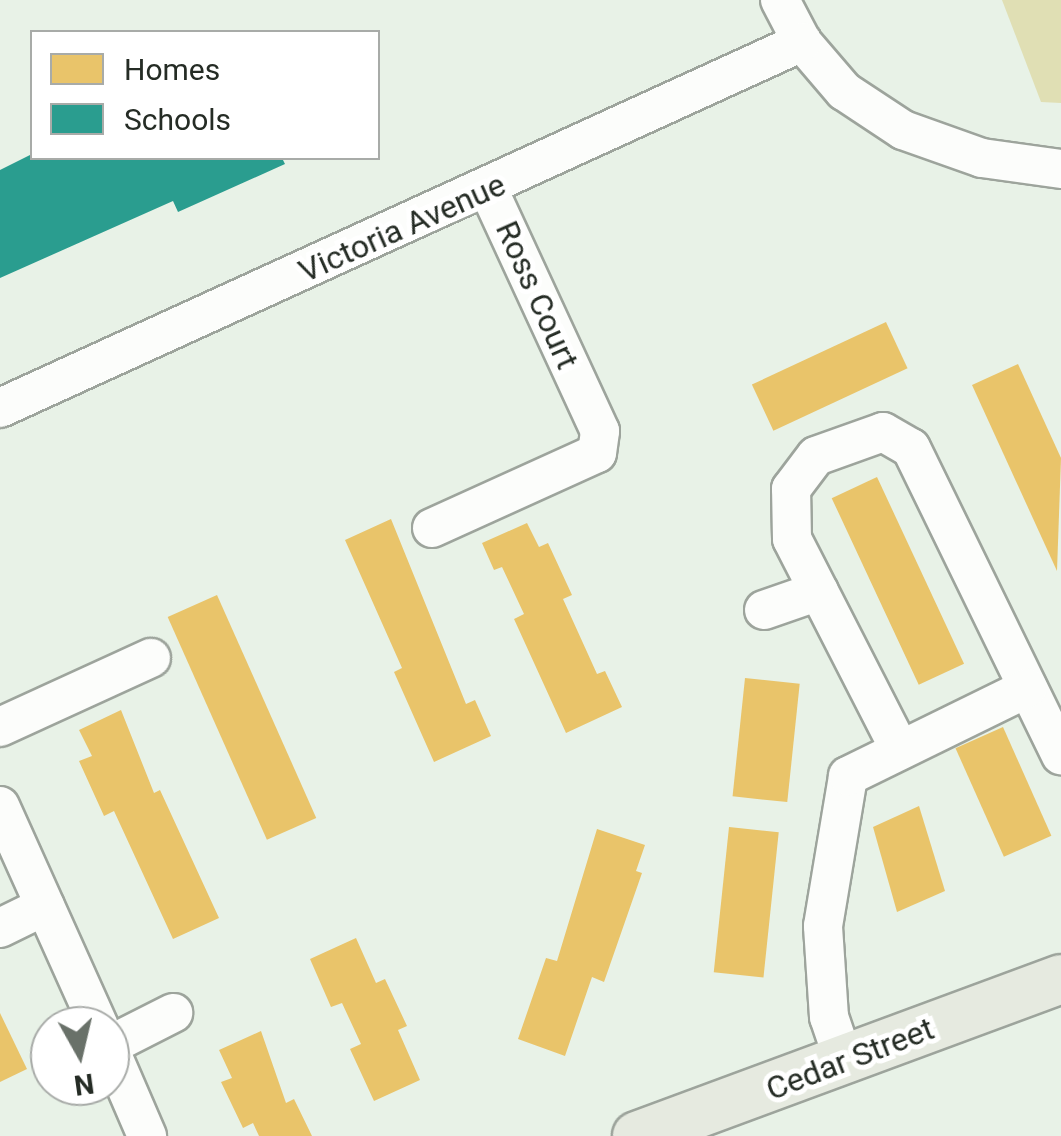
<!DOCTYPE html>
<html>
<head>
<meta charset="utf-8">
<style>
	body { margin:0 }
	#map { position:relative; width:1061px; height:1136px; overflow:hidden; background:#e8f2e7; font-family:Roboto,sans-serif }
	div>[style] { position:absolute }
	.green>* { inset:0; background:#e0dfb4 }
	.homes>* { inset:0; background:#e9c46a; transform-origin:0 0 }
	.schools>* { inset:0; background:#2a9d8f }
	.roads { filter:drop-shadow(2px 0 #9da49c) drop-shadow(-2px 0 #9da49c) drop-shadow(0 2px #9da49c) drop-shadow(0 -2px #9da49c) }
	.minor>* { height:38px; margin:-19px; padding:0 19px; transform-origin:19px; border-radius:19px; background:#fcfdfb }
	.major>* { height:48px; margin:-24px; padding:0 24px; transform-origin:24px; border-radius:24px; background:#e6eae0 }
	span { translate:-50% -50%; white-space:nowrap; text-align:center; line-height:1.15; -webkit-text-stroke:10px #fff; paint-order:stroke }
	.street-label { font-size:32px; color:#252c25 }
	.legend { position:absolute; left:30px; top:30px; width:350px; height:130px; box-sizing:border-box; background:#fff; border:2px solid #a8aba8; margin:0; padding:12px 18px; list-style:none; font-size:30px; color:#252c25 }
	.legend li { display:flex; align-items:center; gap:20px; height:50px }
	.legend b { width:50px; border:2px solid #a8aba8 }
	.north { position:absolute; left:30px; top:1006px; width:100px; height:100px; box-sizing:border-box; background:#fff; border:2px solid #a8aba8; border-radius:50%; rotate:172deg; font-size:28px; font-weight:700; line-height:40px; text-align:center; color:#252c25 }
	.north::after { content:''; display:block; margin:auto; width:35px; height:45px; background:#697169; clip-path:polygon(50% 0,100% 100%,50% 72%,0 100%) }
</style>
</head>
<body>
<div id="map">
	<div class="green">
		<div style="clip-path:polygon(1002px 0,1061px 0,1061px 103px,1041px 102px)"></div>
	</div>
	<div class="homes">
		<div style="left:886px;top:322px;width:51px;height:148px;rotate:65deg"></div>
		<div style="clip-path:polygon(1018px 364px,1061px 458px,1057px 571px,972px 385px)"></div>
		<div style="left:877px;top:477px;width:206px;height:50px;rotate:65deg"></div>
		<div style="clip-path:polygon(391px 519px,466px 704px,475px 700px,491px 736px,434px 762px,394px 672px,402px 668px,345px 540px)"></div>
		<div style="clip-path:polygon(527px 523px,539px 547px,548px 543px,572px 595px,563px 599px,597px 674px,605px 671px,622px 707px,566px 733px,514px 619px,524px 614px,502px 567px,494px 570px,482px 543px)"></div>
		<div style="left:217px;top:595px;width:244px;height:54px;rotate:66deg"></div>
		<div style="left:745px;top:678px;width:55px;height:119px;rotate:6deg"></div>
		<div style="clip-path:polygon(121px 710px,154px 793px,160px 790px,219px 918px,173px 939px,114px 811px,104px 816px,79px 761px,92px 756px,79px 730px)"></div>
		<div style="left:1003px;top:727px;width:119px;height:52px;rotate:66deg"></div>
		<div style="clip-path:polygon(919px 806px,945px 891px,897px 912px,873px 827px)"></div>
		<div style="left:729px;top:827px;width:50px;height:146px;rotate:6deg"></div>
		<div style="clip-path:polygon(597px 829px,645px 845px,636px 871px,642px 873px,604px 982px,592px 977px,565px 1056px,518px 1039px,546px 958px,557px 961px)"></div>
		<div style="clip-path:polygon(356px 938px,376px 983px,385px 979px,407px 1026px,398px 1030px,420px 1080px,374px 1101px,350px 1049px,361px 1044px,342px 1003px,331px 1007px,310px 959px)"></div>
		<div style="clip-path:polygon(0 1013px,27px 1069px,0 1082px)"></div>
		<div style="clip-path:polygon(261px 1031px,286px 1103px,294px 1099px,312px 1136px,259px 1136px,253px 1123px,243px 1128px,221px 1082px,232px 1078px,219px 1050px)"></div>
	</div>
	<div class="schools">
		<div style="clip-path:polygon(32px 154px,282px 158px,285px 164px,178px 212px,173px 201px,0 278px,0 170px)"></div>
	</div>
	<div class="roads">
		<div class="minor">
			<div style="left:780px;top:0;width:47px;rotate:62.4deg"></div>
			<div style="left:802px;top:42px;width:65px;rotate:49.4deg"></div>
			<div style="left:844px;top:91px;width:71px;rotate:33.5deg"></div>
			<div style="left:903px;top:130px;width:84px;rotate:19.5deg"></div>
			<div style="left:982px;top:158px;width:80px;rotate:7.9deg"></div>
			<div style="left:0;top:408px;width:882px;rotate:-24.53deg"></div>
			<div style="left:432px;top:528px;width:181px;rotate:-24.4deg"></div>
			<div style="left:597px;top:453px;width:22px;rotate:-82deg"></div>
			<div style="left:600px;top:431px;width:267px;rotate:-114.8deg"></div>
			<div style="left:764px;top:610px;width:58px;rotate:-19.1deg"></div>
			<div style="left:0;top:727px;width:166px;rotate:-24.6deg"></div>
			<div style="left:900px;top:750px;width:237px;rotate:-117.1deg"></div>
			<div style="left:792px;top:539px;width:50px;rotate:-91.1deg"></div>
			<div style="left:791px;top:489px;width:41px;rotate:-52.9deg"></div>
			<div style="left:816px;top:456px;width:71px;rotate:-19.7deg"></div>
			<div style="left:883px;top:432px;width:32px;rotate:30deg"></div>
			<div style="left:911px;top:448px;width:342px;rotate:64deg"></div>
			<div style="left:0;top:806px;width:241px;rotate:65.8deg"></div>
			<div style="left:0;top:928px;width:50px;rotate:-26.1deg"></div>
			<div style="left:110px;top:1045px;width:71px;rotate:-26.9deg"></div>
			<div style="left:110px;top:1050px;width:94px;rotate:66.7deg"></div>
			<div style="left:844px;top:1061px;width:46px;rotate:-108.8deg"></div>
			<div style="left:829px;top:1017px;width:91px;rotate:-93.8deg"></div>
			<div style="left:823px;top:926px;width:152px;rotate:-80.5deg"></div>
			<div style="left:848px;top:776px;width:200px;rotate:-26.1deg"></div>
		</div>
		<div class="major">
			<div style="left:637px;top:1136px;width:452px;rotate:-20.3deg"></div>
		</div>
	</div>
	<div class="street-label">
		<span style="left:402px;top:228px;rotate:-24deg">Victoria Avenue</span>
		<span style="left:537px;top:295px;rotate:66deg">Ross Court</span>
		<span style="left:850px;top:1059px;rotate:-21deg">Cedar Street</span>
	</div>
	<ul class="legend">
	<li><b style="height:28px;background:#e9c46a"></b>Homes</li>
	<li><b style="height:28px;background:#2a9d8f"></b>Schools</li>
	</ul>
	<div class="north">N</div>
</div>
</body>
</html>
